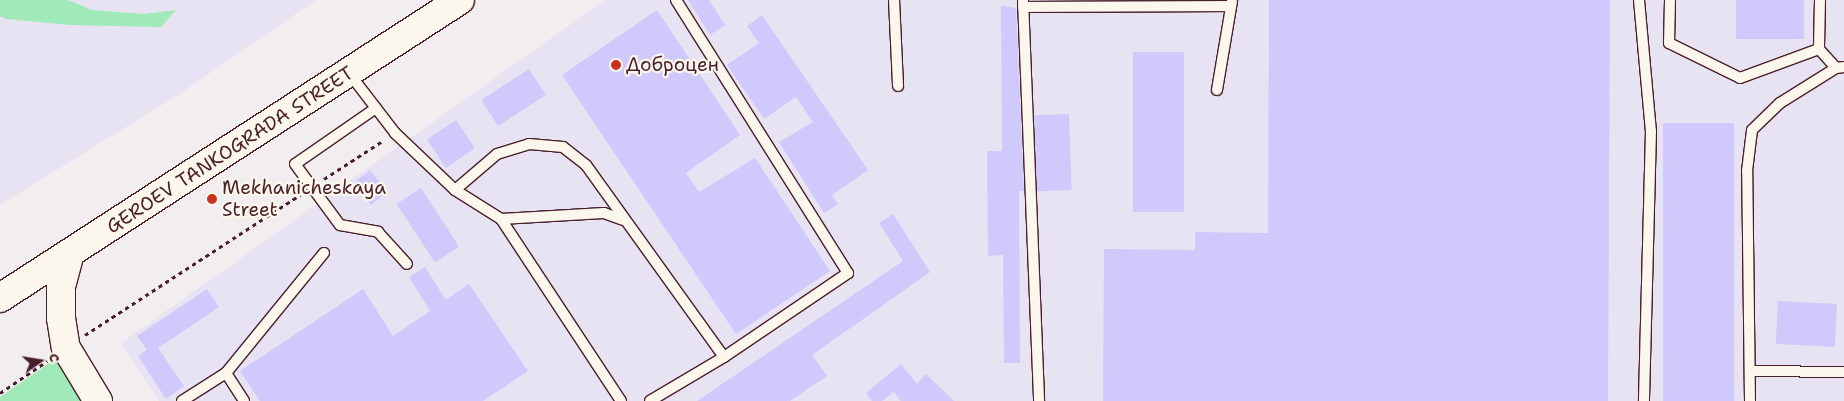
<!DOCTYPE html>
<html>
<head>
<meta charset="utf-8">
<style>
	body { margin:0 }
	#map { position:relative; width:1844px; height:401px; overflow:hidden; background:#f2eeef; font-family:"Shantell Sans",sans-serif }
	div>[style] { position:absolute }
	.built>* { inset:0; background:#e8e3f3 }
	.green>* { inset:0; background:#a0e9b8 }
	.building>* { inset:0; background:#cfc9fc; transform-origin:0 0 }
	.path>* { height:3px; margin-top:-1.5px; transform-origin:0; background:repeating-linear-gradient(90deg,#4a1f2b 0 4px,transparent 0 8px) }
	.roads { filter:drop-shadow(1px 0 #4a1f2b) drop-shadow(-1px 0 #4a1f2b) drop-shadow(0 1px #4a1f2b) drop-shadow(0 -1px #4a1f2b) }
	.lane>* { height:10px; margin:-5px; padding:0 5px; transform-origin:5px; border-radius:5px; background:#fbf7ec }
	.secondary>* { height:28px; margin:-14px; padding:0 14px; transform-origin:14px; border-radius:14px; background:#fbf7ec }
	.primary>* { height:28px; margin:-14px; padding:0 14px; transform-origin:14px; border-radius:14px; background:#fbf7ec }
	.dots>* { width:14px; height:14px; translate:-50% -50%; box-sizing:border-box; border:2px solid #fbf7ec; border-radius:50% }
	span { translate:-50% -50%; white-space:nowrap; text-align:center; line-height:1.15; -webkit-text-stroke:4.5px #fbf7ec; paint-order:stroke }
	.poi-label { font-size:19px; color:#4a1f2b }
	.left { translate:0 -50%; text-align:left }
	.street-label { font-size:19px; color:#4a1f2b }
	.north { position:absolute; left:15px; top:336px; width:50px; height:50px; -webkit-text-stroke:4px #fbf7ec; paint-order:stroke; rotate:77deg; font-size:14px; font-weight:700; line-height:20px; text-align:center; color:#4a1f2b }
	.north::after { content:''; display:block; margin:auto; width:18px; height:22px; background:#4a1f2b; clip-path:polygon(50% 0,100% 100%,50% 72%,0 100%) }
</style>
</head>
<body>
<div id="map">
	<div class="built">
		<div style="clip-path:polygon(0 0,316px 0,178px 95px,0 205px)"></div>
		<div style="clip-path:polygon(605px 0,1844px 0,1844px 401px,159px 401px,121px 343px)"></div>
	</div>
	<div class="green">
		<div style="clip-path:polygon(0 0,68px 0,92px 10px,144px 14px,176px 10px,161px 27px,70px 25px,6px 19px,0 16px)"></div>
		<div style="clip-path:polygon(58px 357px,88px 401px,0 401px,0 397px)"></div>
	</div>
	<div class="building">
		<div style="clip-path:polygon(688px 0,709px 0,725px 25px,710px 35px)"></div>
		<div style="clip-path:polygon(1269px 0,1610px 0,1608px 401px,1103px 401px,1104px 249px,1195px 250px,1195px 232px,1268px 233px)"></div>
		<div style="left:1736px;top:0;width:68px;height:39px"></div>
		<div style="clip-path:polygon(1001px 6px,1016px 8px,1024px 191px,1019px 191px,1020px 363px,1004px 363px,1003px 255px,988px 256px,987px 151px,1002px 151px)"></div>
		<div style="clip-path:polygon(657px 10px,740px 135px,686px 173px,699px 192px,755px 158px,830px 271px,736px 334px,562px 75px)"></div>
		<div style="clip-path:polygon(762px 15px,868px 170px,832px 195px,838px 204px,824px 213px,779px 142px,813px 122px,796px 97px,764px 119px,727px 65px,759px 43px,747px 26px)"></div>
		<div style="left:1133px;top:52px;width:51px;height:160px"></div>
		<div style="left:529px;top:69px;width:31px;height:57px;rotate:57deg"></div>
		<div style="left:1069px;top:114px;width:76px;height:35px;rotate:88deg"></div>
		<div style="left:456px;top:120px;width:34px;height:35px;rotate:56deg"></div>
		<div style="left:1663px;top:123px;width:71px;height:278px"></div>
		<div style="left:370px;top:170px;width:28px;height:21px;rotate:52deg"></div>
		<div style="left:421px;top:188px;width:70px;height:29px;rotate:57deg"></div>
		<div style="clip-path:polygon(893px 214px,930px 272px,812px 355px,827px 376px,790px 401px,697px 401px,903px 261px,879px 223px)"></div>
		<div style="clip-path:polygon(425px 267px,446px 300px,469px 284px,528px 371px,483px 401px,260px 401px,240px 371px,363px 289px,393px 336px,430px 311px,409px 277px)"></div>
		<div style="clip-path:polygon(207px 289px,219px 307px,158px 348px,184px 386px,166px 399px,138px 356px,147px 350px,137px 336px)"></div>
		<div style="left:1778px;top:301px;width:59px;height:43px;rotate:3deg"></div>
		<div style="clip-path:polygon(901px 364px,917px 384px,926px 374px,954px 401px,901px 401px,894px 392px,882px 401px,872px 401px,866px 393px)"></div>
	</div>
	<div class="path">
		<div style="left:324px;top:179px;width:72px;rotate:-33deg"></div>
		<div style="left:85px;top:335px;width:257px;rotate:-33.1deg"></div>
		<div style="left:0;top:393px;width:57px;rotate:-34.2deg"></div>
	</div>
	<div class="roads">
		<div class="lane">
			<div style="left:676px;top:0;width:323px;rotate:57.8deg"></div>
			<div style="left:848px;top:273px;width:150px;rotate:145.9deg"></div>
			<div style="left:894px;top:0;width:86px;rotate:87.3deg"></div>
			<div style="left:1023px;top:0;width:401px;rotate:87.7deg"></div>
			<div style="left:1639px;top:0;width:132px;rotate:84.8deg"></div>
			<div style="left:1651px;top:131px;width:270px;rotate:91.5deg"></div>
			<div style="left:1670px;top:0;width:43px;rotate:91.3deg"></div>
			<div style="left:1669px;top:43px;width:79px;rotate:26.2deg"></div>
			<div style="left:1740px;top:78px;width:84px;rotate:-20.2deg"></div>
			<div style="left:1820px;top:0;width:49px;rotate:91.2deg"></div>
			<div style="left:1819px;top:49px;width:25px;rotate:48deg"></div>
			<div style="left:1023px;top:7px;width:208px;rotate:-0.3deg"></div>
			<div style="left:349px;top:73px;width:76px;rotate:52.5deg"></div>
			<div style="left:395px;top:133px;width:83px;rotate:43.5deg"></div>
			<div style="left:455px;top:190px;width:54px;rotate:32.2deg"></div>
			<div style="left:501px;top:219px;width:218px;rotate:56.6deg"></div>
			<div style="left:1217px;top:90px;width:90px;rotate:-80.4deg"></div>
			<div style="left:376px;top:108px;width:98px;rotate:145.3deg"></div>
			<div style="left:295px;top:164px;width:76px;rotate:53.6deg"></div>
			<div style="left:340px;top:225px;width:39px;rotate:10deg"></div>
			<div style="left:378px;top:232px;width:43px;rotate:47.8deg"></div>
			<div style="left:455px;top:190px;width:55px;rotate:-40.6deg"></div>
			<div style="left:497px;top:154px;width:34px;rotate:-17deg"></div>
			<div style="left:529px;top:144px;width:34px;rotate:5deg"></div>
			<div style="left:563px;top:147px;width:29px;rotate:38deg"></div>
			<div style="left:586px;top:165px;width:236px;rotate:54.3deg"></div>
			<div style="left:724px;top:357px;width:86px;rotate:149.3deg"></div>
			<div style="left:501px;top:219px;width:103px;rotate:-3.3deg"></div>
			<div style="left:604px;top:213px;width:20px;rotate:20deg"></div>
			<div style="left:1751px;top:371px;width:93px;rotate:0.6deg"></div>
			<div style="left:226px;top:373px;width:33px;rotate:57deg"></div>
			<div style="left:182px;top:401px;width:52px;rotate:-32.5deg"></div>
			<div style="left:226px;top:373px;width:155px;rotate:-50.8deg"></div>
			<div style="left:1750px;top:401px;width:230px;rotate:-90.7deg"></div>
			<div style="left:1747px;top:171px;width:41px;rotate:-83deg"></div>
			<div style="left:1752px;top:130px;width:39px;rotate:-44deg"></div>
			<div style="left:1780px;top:103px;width:66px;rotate:-32deg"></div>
			<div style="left:1836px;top:68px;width:8px;rotate:-7deg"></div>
		</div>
		<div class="secondary">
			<div style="left:70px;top:253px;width:34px;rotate:105deg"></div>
			<div style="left:61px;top:286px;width:32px;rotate:90deg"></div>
			<div style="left:61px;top:318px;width:30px;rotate:81deg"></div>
			<div style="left:66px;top:348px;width:62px;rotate:58.9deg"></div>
		</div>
		<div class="primary">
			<div style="left:0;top:298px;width:548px;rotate:-32.94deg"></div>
		</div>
	</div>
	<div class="dots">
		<div style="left:616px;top:65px;background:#c8321e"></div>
		<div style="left:212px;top:199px;background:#c8321e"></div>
	</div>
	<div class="poi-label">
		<span class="left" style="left:626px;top:65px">Доброцен</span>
		<span class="left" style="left:222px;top:199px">Mekhanicheskaya<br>Street</span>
	</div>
	<div class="street-label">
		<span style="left:230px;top:150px;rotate:-33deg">GEROEV TANKOGRADA STREET</span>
	</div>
	<div class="north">С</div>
</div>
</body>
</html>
